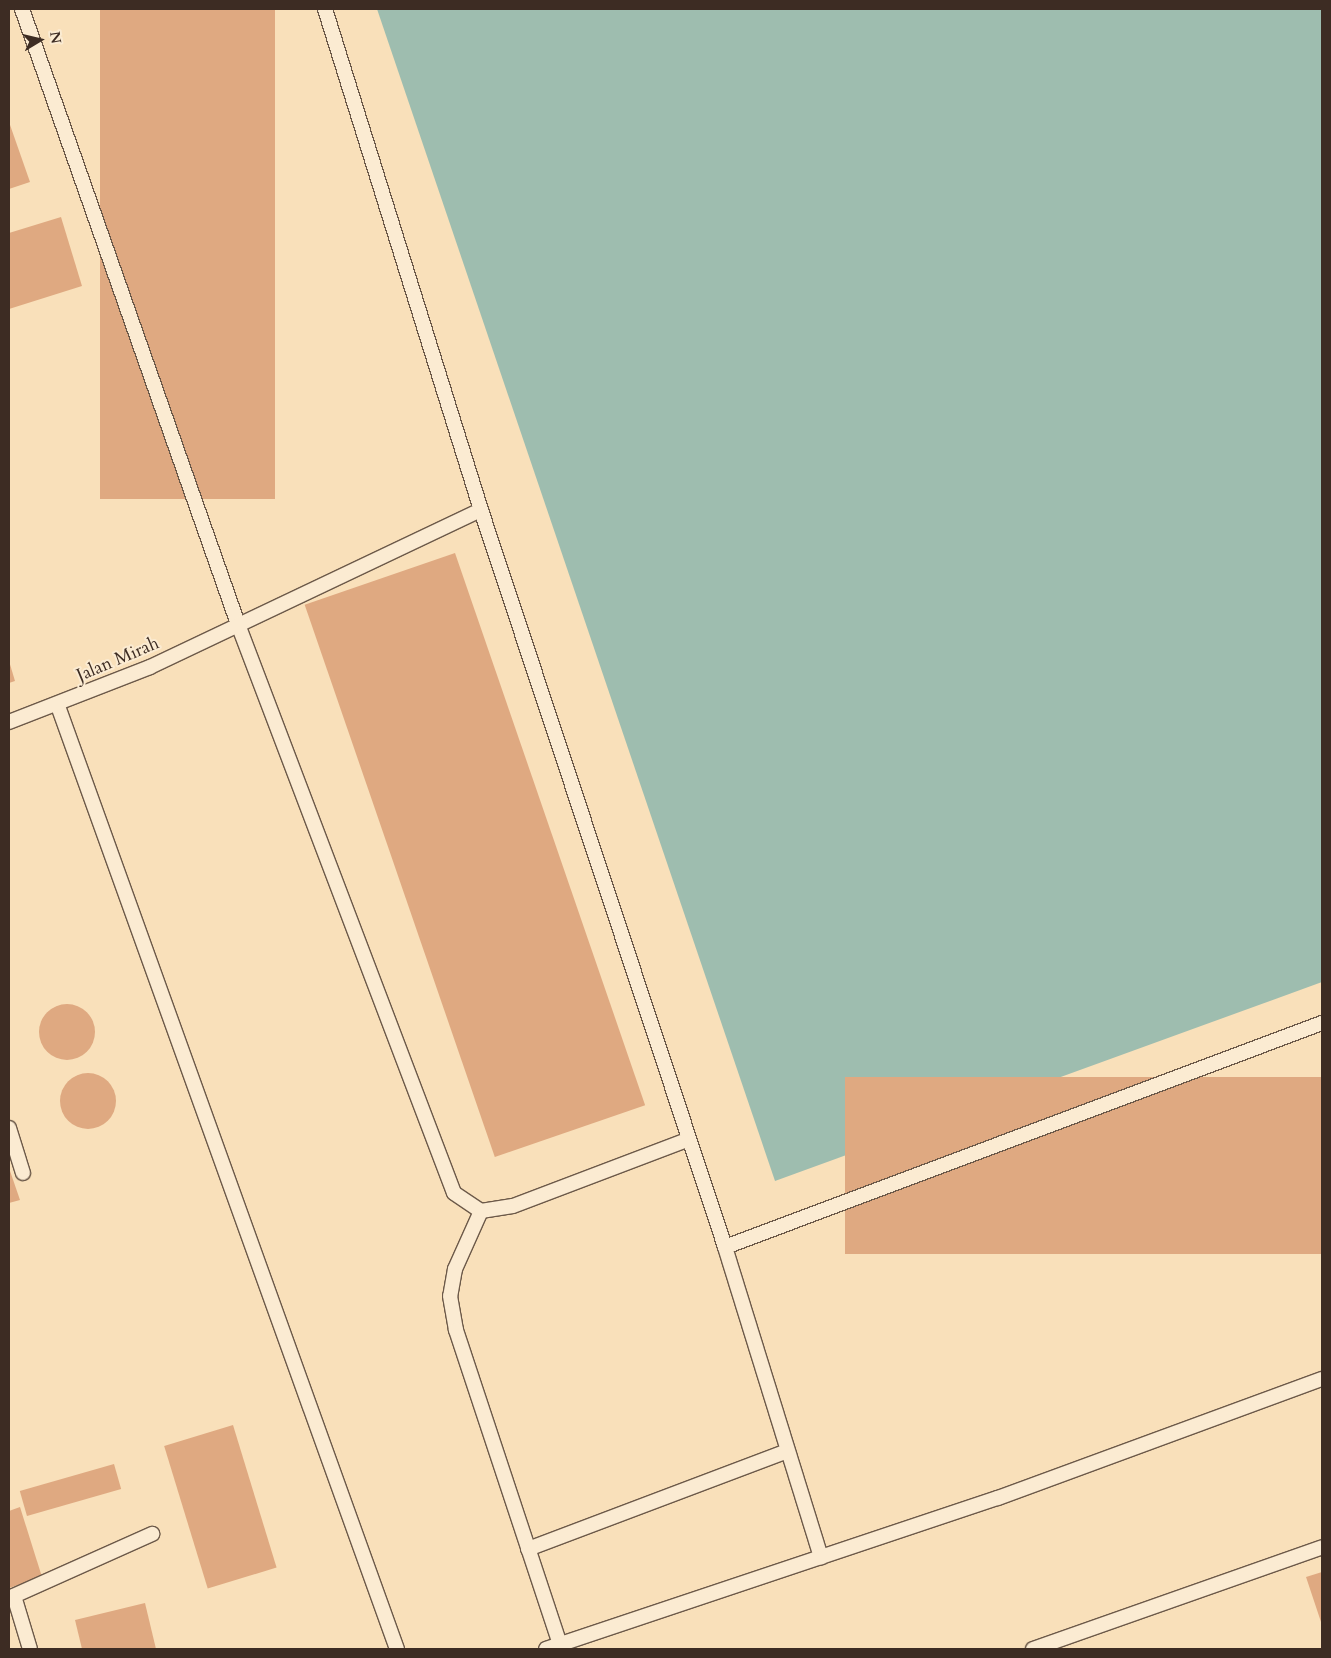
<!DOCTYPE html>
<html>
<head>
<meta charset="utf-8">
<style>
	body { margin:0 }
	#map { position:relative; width:1331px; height:1658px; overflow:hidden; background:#f9e0ba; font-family:Cardo,serif }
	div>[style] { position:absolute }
	.water>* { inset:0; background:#9ebdaf }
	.building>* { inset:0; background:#dfa981; transform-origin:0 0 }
	.round { border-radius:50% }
	.roads { filter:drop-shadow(1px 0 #6c5949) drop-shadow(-1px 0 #6c5949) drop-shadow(0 1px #6c5949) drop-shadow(0 -1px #6c5949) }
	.service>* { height:14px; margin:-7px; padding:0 7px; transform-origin:7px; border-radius:7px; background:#fbebd2 }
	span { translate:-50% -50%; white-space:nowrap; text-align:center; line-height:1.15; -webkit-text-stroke:4px #fbebd2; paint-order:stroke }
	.street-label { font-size:18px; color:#3d2c23 }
	.frame { position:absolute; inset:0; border:10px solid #3d2c23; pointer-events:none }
	.north { position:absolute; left:15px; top:15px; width:50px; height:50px; -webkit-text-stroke:4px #fbebd2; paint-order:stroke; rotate:81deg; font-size:14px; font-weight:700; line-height:20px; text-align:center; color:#3d2c23 }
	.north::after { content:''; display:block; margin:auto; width:18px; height:22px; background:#3d2c23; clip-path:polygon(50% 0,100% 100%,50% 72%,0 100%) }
</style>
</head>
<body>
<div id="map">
	<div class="water">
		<div style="clip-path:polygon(377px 9px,1322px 9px,1322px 982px,775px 1181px)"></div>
	</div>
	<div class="building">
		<div style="left:100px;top:9px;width:175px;height:490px"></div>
		<div style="clip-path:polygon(9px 122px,30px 182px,9px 189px)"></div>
		<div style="clip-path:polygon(61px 217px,82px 286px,9px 309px,9px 233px)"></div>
		<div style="left:455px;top:553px;width:584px;height:159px;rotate:71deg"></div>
		<div style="clip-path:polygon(9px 661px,15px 681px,9px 683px)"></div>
		<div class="round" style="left:39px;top:1004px;width:56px;height:56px"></div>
		<div class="round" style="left:60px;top:1073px;width:56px;height:56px"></div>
		<div style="left:1322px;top:1077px;width:177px;height:477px;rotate:90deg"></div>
		<div style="clip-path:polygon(9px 1168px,20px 1200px,9px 1203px)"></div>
		<div style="left:233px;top:1425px;width:149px;height:72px;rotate:73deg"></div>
		<div style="left:114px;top:1464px;width:26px;height:98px;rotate:74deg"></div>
		<div style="clip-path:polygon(20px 1507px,42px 1577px,9px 1588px,9px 1511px)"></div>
		<div style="clip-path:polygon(1322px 1572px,1322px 1625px,1306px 1577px)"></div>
		<div style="clip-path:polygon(145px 1603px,156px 1649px,82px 1649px,75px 1620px)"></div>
	</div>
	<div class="roads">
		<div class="service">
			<div style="left:22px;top:9px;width:655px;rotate:70.65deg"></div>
			<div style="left:239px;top:627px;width:605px;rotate:69.2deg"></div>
			<div style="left:454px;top:1193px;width:32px;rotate:34deg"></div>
			<div style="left:481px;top:1211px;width:32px;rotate:-9deg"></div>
			<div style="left:513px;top:1206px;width:186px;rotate:-20.8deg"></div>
			<div style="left:325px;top:9px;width:525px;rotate:72.7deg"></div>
			<div style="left:481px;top:510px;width:776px;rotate:71.68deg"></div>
			<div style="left:725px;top:1247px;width:638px;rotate:-20.57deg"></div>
			<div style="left:58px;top:706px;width:1002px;rotate:70.23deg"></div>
			<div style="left:9px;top:722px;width:151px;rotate:-21.3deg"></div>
			<div style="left:150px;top:667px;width:366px;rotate:-25.4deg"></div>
			<div style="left:9px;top:1128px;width:47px;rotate:72.7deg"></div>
			<div style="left:481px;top:1211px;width:64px;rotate:114.1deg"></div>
			<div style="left:455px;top:1269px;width:27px;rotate:100deg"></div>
			<div style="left:450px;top:1296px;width:35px;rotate:80deg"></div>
			<div style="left:456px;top:1330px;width:332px;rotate:71.7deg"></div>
			<div style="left:725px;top:1247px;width:325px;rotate:72.8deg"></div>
			<div style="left:528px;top:1549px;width:277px;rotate:-20.7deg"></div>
			<div style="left:14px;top:1596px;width:55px;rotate:73.2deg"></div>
			<div style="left:9px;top:1598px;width:157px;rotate:-24.1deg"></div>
			<div style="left:546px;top:1649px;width:477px;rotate:-18.5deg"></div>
			<div style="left:998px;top:1498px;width:345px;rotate:-20.2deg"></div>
			<div style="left:1033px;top:1649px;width:306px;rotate:-19.4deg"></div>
		</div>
	</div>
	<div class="street-label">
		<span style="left:118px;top:660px;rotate:-23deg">Jalan Mirah</span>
	</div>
	<div class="frame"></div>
	<div class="north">N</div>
</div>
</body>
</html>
